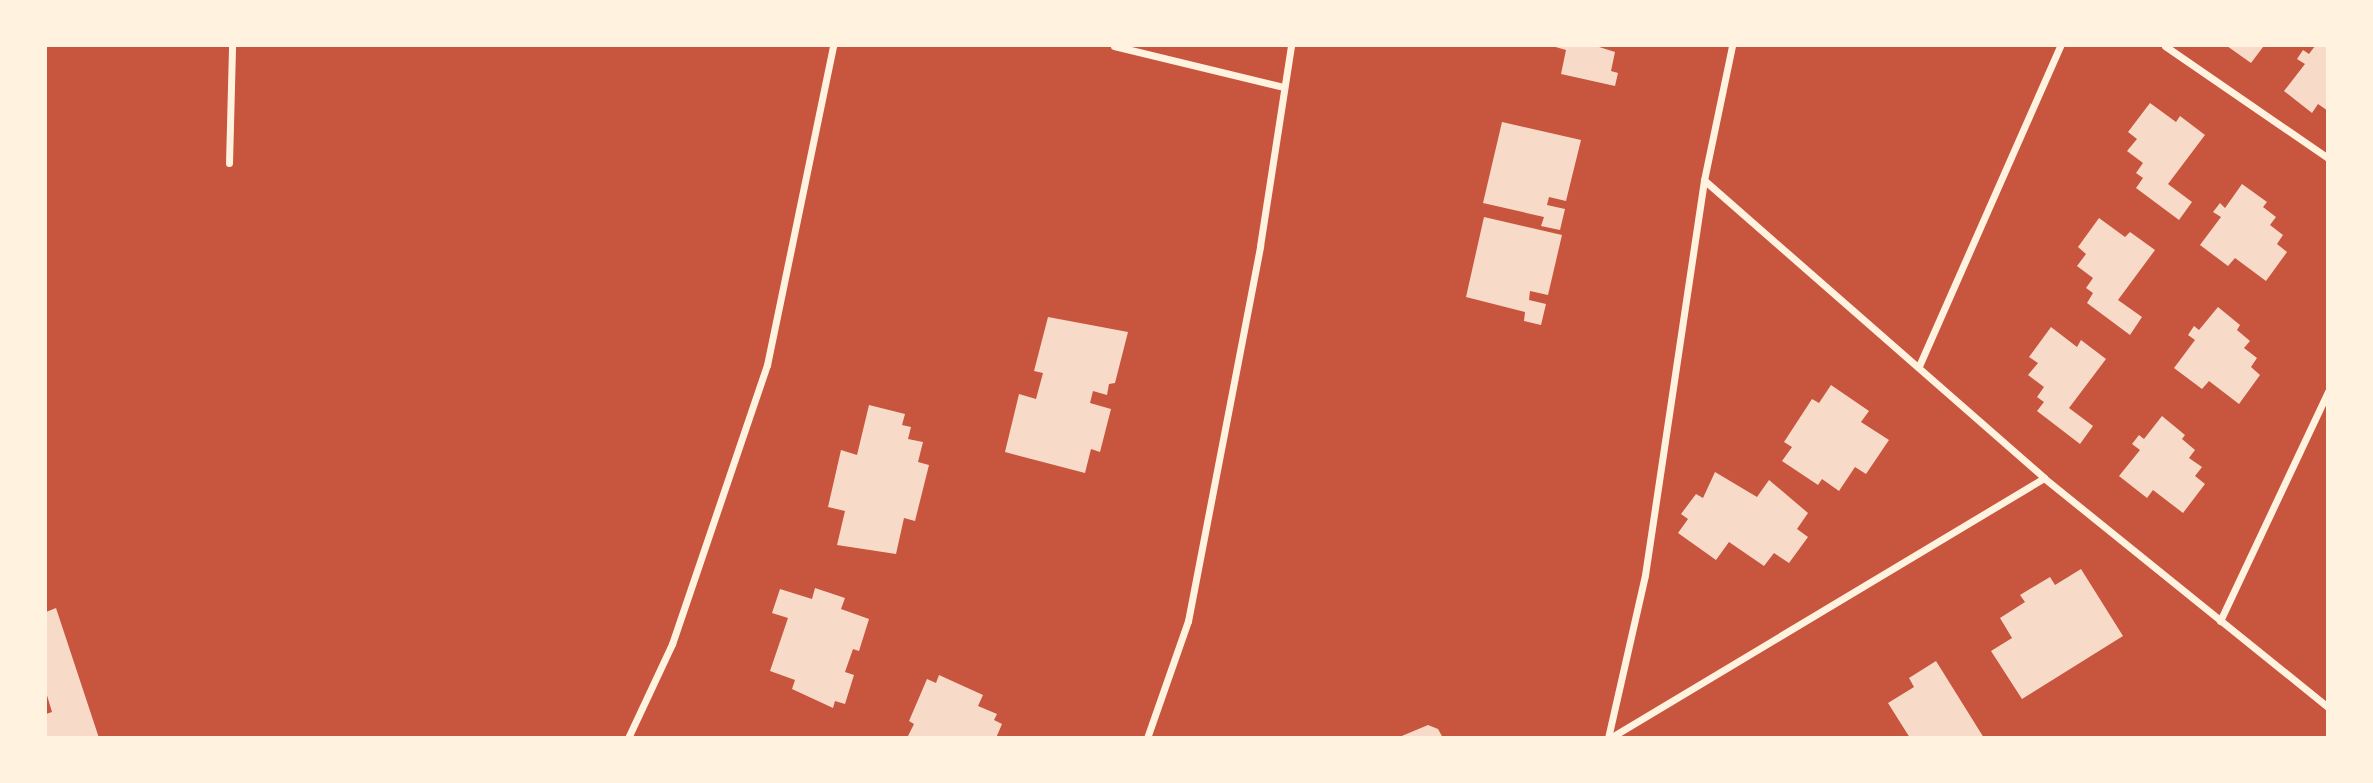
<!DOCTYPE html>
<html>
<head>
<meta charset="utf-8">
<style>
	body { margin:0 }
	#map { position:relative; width:2373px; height:783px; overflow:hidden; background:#c8553d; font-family:"Source Serif 4",serif }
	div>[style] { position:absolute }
	.building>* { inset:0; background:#f7dbc8 }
	.minor>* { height:7px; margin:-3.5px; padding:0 3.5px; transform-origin:3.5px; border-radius:3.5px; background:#fff3e0 }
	span { translate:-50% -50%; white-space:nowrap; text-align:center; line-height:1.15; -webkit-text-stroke:7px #fff3e0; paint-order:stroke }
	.frame { position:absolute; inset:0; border:47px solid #fff3e0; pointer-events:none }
</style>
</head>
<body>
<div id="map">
	<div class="building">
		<div style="clip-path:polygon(1552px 46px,1596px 46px,1615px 52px,1611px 71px,1618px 73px,1615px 86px,1561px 74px,1566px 50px)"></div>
		<div style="clip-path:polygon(2227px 46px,2262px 46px,2263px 47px,2251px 63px)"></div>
		<div style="clip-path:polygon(2315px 46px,2328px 46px,2328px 111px,2318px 104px,2312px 113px,2284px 91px,2305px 64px,2297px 59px,2303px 50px,2309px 54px)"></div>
		<div style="clip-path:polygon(2150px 103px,2176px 122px,2180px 116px,2205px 135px,2168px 184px,2192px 202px,2179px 220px,2136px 188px,2143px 178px,2136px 173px,2143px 163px,2127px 151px,2137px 139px,2128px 132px)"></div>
		<div style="clip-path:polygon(1502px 122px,1581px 140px,1566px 201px,1549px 197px,1547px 205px,1565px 209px,1560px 230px,1541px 226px,1544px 217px,1483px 203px)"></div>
		<div style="clip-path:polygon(2242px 184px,2267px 202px,2263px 207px,2276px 217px,2270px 225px,2283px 235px,2277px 244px,2287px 252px,2266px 281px,2235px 258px,2228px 266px,2200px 245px,2221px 217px,2213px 212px,2220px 203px,2225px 208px)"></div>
		<div style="clip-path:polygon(1484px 217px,1562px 235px,1548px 295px,1530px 291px,1529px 300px,1546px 304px,1541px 325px,1524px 321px,1525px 312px,1466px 297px)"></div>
		<div style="clip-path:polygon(2099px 218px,2125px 237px,2130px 232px,2155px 250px,2118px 300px,2142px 317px,2130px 335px,2087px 303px,2093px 293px,2086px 288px,2093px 278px,2077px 266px,2086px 254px,2078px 247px)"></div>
		<div style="clip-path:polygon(2218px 307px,2240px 325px,2237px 330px,2250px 341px,2244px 348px,2257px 358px,2251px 367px,2260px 375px,2239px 404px,2209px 381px,2202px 389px,2174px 368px,2195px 340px,2188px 335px,2194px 326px,2199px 330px)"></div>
		<div style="clip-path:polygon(1048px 317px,1128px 332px,1115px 383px,1109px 384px,1107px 395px,1093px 391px,1090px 403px,1111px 409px,1100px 452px,1091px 449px,1085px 473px,1005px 452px,1019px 394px,1036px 399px,1043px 373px,1034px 371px)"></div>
		<div style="clip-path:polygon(2051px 327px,2077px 347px,2081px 340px,2106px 359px,2069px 408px,2093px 426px,2080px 444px,2037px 411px,2044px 402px,2037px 397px,2044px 387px,2028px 375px,2038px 363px,2029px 357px)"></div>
		<div style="clip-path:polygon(1831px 385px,1869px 411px,1861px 422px,1889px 440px,1866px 474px,1855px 467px,1839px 491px,1822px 479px,1818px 485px,1782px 461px,1792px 447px,1784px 442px,1812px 399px,1819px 403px)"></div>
		<div style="clip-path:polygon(869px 405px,905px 414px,902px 425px,911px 427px,908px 439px,923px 442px,918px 462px,929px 465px,915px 521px,904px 518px,896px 554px,837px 545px,845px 511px,828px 507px,841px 450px,857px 455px)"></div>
		<div style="clip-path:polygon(2162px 416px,2185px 435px,2182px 439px,2195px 450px,2189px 458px,2202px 467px,2195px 476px,2205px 484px,2183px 513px,2153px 490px,2147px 498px,2119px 476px,2140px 450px,2132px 444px,2139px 435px,2144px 439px)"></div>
		<div style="clip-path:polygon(1715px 472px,1757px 497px,1769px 480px,1808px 513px,1797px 529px,1808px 537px,1789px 563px,1774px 553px,1764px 566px,1729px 542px,1716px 560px,1678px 533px,1688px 519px,1681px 514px,1696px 494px,1703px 498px)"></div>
		<div style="clip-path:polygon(2081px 569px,2123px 636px,2022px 699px,1991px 651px,2012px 638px,2000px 618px,2025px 602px,2020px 595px,2050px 577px,2055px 585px)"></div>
		<div style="clip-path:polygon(815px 588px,845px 598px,841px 609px,869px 619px,859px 651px,853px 649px,845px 672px,854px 675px,845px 704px,835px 701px,833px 708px,792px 689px,795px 680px,770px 671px,788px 618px,772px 613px,780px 589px,812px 599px)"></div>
		<div style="clip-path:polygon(56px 608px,99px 738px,46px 738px,46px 714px,52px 712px,46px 692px,46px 612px)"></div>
		<div style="clip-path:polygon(1936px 661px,1984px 738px,1910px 738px,1888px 703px,1914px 687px,1909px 678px)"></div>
		<div style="clip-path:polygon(939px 675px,983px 695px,978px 706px,997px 714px,994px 720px,1002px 724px,996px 738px,907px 738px,914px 724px,909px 721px,927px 679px,936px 683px)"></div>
		<div style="clip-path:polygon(1428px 725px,1438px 729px,1443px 738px,1397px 738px)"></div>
	</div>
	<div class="minor">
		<div style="left:1114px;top:46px;width:175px;rotate:13.6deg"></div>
		<div style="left:2165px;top:46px;width:198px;rotate:34.5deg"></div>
		<div style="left:229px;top:163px;width:117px;rotate:-88.5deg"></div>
		<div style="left:1704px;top:180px;width:452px;rotate:41.2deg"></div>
		<div style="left:2044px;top:478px;width:365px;rotate:38.9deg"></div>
		<div style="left:1919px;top:366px;width:350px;rotate:-66.2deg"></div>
		<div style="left:2220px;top:621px;width:254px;rotate:-64.8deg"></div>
		<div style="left:628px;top:738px;width:104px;rotate:-64.9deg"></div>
		<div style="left:672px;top:644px;width:295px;rotate:-71.2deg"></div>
		<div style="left:767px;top:365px;width:326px;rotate:-78.3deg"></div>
		<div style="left:1147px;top:738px;width:124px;rotate:-70.7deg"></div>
		<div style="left:1188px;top:621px;width:382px;rotate:-79.1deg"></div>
		<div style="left:1260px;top:246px;width:202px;rotate:-81.2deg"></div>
		<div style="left:1608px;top:738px;width:167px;rotate:-77.2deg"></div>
		<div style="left:1645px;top:575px;width:399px;rotate:-81.5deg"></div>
		<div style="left:1704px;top:180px;width:137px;rotate:-78.2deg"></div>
		<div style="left:1610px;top:738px;width:506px;rotate:-30.92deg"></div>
	</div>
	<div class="frame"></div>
</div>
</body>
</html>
